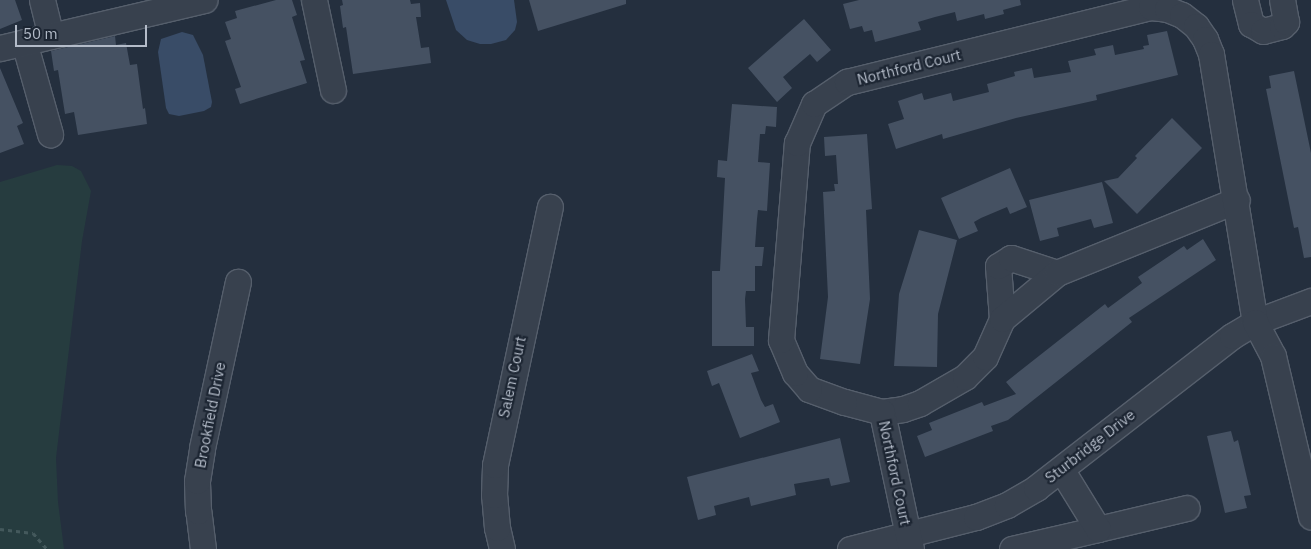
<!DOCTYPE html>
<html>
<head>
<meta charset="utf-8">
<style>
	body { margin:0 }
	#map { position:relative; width:1311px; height:549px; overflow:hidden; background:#242f3e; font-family:"IBM Plex Sans",sans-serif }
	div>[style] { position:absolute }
	.green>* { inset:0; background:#263c3f }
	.water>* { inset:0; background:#394c67 }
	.building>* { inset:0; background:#455162 }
	.path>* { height:3px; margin-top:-1.5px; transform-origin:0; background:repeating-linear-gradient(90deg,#44595c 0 4px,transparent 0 8px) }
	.roads { filter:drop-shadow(1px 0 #565f6c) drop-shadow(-1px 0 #565f6c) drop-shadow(0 1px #565f6c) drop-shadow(0 -1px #565f6c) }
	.minor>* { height:25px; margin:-12.5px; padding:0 12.5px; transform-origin:12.5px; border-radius:12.5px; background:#38414e }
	span { translate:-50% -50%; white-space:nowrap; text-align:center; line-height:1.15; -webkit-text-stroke:4.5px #1d2633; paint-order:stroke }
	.street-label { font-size:15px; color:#b4bcc9 }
	.scale { position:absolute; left:15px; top:25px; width:132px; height:22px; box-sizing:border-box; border:2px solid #b4bcc9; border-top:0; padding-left:6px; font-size:15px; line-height:18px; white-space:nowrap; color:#b4bcc9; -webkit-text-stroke:4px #1d2633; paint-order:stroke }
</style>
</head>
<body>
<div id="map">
	<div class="green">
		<div style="clip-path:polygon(57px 165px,72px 166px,81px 171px,91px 191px,82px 241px,56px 458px,58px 502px,64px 549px,0 549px,0 182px)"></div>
	</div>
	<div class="water">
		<div style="clip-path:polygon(446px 0,514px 0,517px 22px,515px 30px,506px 40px,491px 44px,480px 44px,467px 40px,456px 30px)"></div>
		<div style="clip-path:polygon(182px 32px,193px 35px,203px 55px,212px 102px,211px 107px,204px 111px,179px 116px,169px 114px,166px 108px,158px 52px,161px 39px)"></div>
	</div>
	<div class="building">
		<div style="clip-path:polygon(0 0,15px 0,22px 20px,0 29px)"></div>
		<div style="clip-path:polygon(276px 0,292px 0,297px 15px,292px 17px,305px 60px,300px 61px,307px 83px,240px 104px,235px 89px,241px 87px,225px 41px,231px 39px,225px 22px,237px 18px,235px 11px)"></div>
		<div style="clip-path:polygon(342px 0,410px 0,411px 4px,420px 3px,421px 17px,416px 17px,421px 48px,429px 47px,431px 63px,353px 74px,346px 27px,343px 28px,340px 6px,343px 5px)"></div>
		<div style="clip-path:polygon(529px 0,626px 0,626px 4px,538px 31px)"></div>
		<div style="clip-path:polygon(859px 0,1020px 0,1021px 5px,1003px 10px,1004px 14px,985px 19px,984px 14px,957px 21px,955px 12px,935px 17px,918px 22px,921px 30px,875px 42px,872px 30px,864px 32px,862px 26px,850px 29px,843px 4px)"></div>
		<div style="clip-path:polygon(804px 19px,831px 50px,817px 62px,810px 54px,783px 77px,792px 88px,777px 102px,748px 68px)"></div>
		<div style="clip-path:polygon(1167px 31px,1178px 75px,1096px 95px,1097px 100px,1016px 118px,943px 139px,942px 134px,896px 149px,888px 124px,904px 119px,898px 101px,922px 93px,924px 100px,951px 93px,953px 101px,989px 92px,987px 84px,1015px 76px,1014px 72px,1032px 68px,1034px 78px,1071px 72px,1068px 61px,1096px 55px,1094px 49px,1113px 45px,1115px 55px,1144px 49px,1143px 46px,1149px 45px,1147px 35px)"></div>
		<div style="clip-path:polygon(115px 36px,116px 45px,126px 43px,130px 65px,137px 64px,143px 109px,145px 108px,147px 124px,78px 135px,74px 112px,65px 114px,58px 70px,54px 71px,51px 51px)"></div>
		<div style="clip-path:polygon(0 68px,23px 123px,17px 126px,24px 144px,0 153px)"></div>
		<div style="clip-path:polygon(1294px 71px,1311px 153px,1311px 257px,1304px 258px,1298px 227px,1294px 228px,1266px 89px,1271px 88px,1269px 76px)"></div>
		<div style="clip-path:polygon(732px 104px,777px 107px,776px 127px,766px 126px,765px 134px,760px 134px,758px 162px,770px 163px,767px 211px,758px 210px,757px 219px,755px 247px,764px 247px,762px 266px,755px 266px,755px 291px,746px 291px,745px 299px,746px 327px,754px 327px,754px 346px,712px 346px,712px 271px,720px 271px,725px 178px,717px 177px,718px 160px,727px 161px)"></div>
		<div style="clip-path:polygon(1172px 118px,1202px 148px,1137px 214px,1104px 181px,1118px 178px,1137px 158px,1135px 156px)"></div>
		<div style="clip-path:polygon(867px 134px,872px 209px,866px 210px,870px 299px,860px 364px,820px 359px,828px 297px,823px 192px,835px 191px,834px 184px,838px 184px,836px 155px,825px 156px,824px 137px)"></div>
		<div style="clip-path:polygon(1010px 168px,1027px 207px,1010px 214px,1007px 207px,981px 218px,974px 222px,978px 231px,959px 239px,941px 198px)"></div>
		<div style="clip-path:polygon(1102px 182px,1113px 223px,1094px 228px,1091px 219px,1057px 228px,1059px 236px,1040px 241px,1029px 200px)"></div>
		<div style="clip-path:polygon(919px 230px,957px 240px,938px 314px,937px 367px,894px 366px,899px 294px)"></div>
		<div style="clip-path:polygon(1203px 239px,1216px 260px,1129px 318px,1132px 322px,1008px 420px,991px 426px,993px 431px,925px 457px,917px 436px,932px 430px,929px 423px,982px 402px,984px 406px,1016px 394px,1006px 382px,1105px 304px,1108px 308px,1142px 283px,1138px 277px,1184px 246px,1187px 250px)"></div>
		<div style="clip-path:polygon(752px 354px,759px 371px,751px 373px,761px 400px,765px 407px,773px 404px,780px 422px,740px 438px,719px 383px,712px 386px,707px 371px)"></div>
		<div style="clip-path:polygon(1231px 431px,1234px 442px,1238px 440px,1251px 495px,1244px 496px,1247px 508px,1225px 513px,1207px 436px)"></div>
		<div style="clip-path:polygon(840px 438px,850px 482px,831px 486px,829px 478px,794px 484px,796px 495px,751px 506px,749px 497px,714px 506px,716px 515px,698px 520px,687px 477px)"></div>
	</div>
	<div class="path">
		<div style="left:0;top:529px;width:33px;rotate:7deg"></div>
		<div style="left:33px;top:533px;width:21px;rotate:49deg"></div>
	</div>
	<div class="roads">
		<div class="minor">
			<div style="left:42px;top:0;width:37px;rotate:76deg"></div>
			<div style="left:314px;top:0;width:92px;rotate:78.1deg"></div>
			<div style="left:1245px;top:0;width:25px;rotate:76deg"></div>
			<div style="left:1251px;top:24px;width:14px;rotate:30deg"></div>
			<div style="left:1263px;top:31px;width:20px;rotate:-15deg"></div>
			<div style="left:1282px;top:26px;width:6px;rotate:-45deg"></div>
			<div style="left:1286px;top:22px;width:22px;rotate:-100deg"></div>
			<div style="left:24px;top:42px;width:96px;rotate:74.2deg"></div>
			<div style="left:0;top:48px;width:210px;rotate:-13.2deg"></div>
			<div style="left:1002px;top:319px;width:53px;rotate:-94.3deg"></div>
			<div style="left:998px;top:266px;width:15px;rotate:-32deg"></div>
			<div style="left:1011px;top:258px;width:48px;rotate:18.1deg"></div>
			<div style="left:882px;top:412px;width:21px;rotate:-8deg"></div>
			<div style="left:903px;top:409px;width:18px;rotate:-19deg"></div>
			<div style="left:920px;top:403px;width:52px;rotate:-30deg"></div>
			<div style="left:965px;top:377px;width:28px;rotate:-45deg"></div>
			<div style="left:985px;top:357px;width:42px;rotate:-65.9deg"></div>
			<div style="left:1002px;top:319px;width:72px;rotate:-39.9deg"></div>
			<div style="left:1057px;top:273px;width:194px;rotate:-22.1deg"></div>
			<div style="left:1098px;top:529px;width:91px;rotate:-13.3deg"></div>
			<div style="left:203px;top:549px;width:38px;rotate:-97deg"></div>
			<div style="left:198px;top:511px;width:30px;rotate:-92deg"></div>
			<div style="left:197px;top:481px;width:33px;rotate:-81deg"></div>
			<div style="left:202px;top:448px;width:170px;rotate:-77.8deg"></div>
			<div style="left:502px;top:549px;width:22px;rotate:-103deg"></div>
			<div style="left:497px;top:528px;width:33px;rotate:-95deg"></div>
			<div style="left:494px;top:495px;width:30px;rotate:-88deg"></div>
			<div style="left:495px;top:465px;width:264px;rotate:-78deg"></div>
			<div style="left:850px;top:549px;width:130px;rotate:-14.3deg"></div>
			<div style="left:976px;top:517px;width:33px;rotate:-21deg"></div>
			<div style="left:1007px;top:505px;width:34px;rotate:-30deg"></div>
			<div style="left:1036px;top:488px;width:248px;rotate:-37.8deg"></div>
			<div style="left:1232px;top:336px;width:27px;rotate:-31deg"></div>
			<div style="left:1255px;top:322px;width:60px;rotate:-20.6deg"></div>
			<div style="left:911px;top:549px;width:140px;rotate:-102deg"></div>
			<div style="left:882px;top:412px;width:39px;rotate:-165deg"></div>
			<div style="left:844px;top:402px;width:37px;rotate:-160deg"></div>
			<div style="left:809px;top:389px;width:21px;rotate:-131deg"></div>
			<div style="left:795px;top:373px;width:36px;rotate:-113deg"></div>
			<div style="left:781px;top:340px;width:198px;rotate:-85.4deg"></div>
			<div style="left:797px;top:143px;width:43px;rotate:-66.4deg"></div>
			<div style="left:814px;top:104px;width:40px;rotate:-34deg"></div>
			<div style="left:847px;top:82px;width:313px;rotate:-13.9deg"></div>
			<div style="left:1151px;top:7px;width:16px;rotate:7deg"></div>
			<div style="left:1167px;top:9px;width:16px;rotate:22deg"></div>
			<div style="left:1182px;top:15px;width:18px;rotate:38deg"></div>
			<div style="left:1196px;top:26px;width:16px;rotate:55deg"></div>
			<div style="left:1205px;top:39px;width:16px;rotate:68deg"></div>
			<div style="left:1211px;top:54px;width:272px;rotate:80.7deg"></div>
			<div style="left:1255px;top:322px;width:38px;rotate:62deg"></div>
			<div style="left:1273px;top:356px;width:165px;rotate:76.7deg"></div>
			<div style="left:1012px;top:549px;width:88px;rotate:-13.1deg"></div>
			<div style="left:1098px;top:529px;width:70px;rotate:-121.7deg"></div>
		</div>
	</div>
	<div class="street-label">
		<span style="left:909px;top:67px;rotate:-14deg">Northford Court</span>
		<span style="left:512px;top:377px;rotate:-78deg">Salem Court</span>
		<span style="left:210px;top:415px;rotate:-79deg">Brookfield Drive</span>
		<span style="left:1090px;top:446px;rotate:-38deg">Sturbridge Drive</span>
		<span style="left:895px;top:473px;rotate:78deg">Northford Court</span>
	</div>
	<div class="scale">50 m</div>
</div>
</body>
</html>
